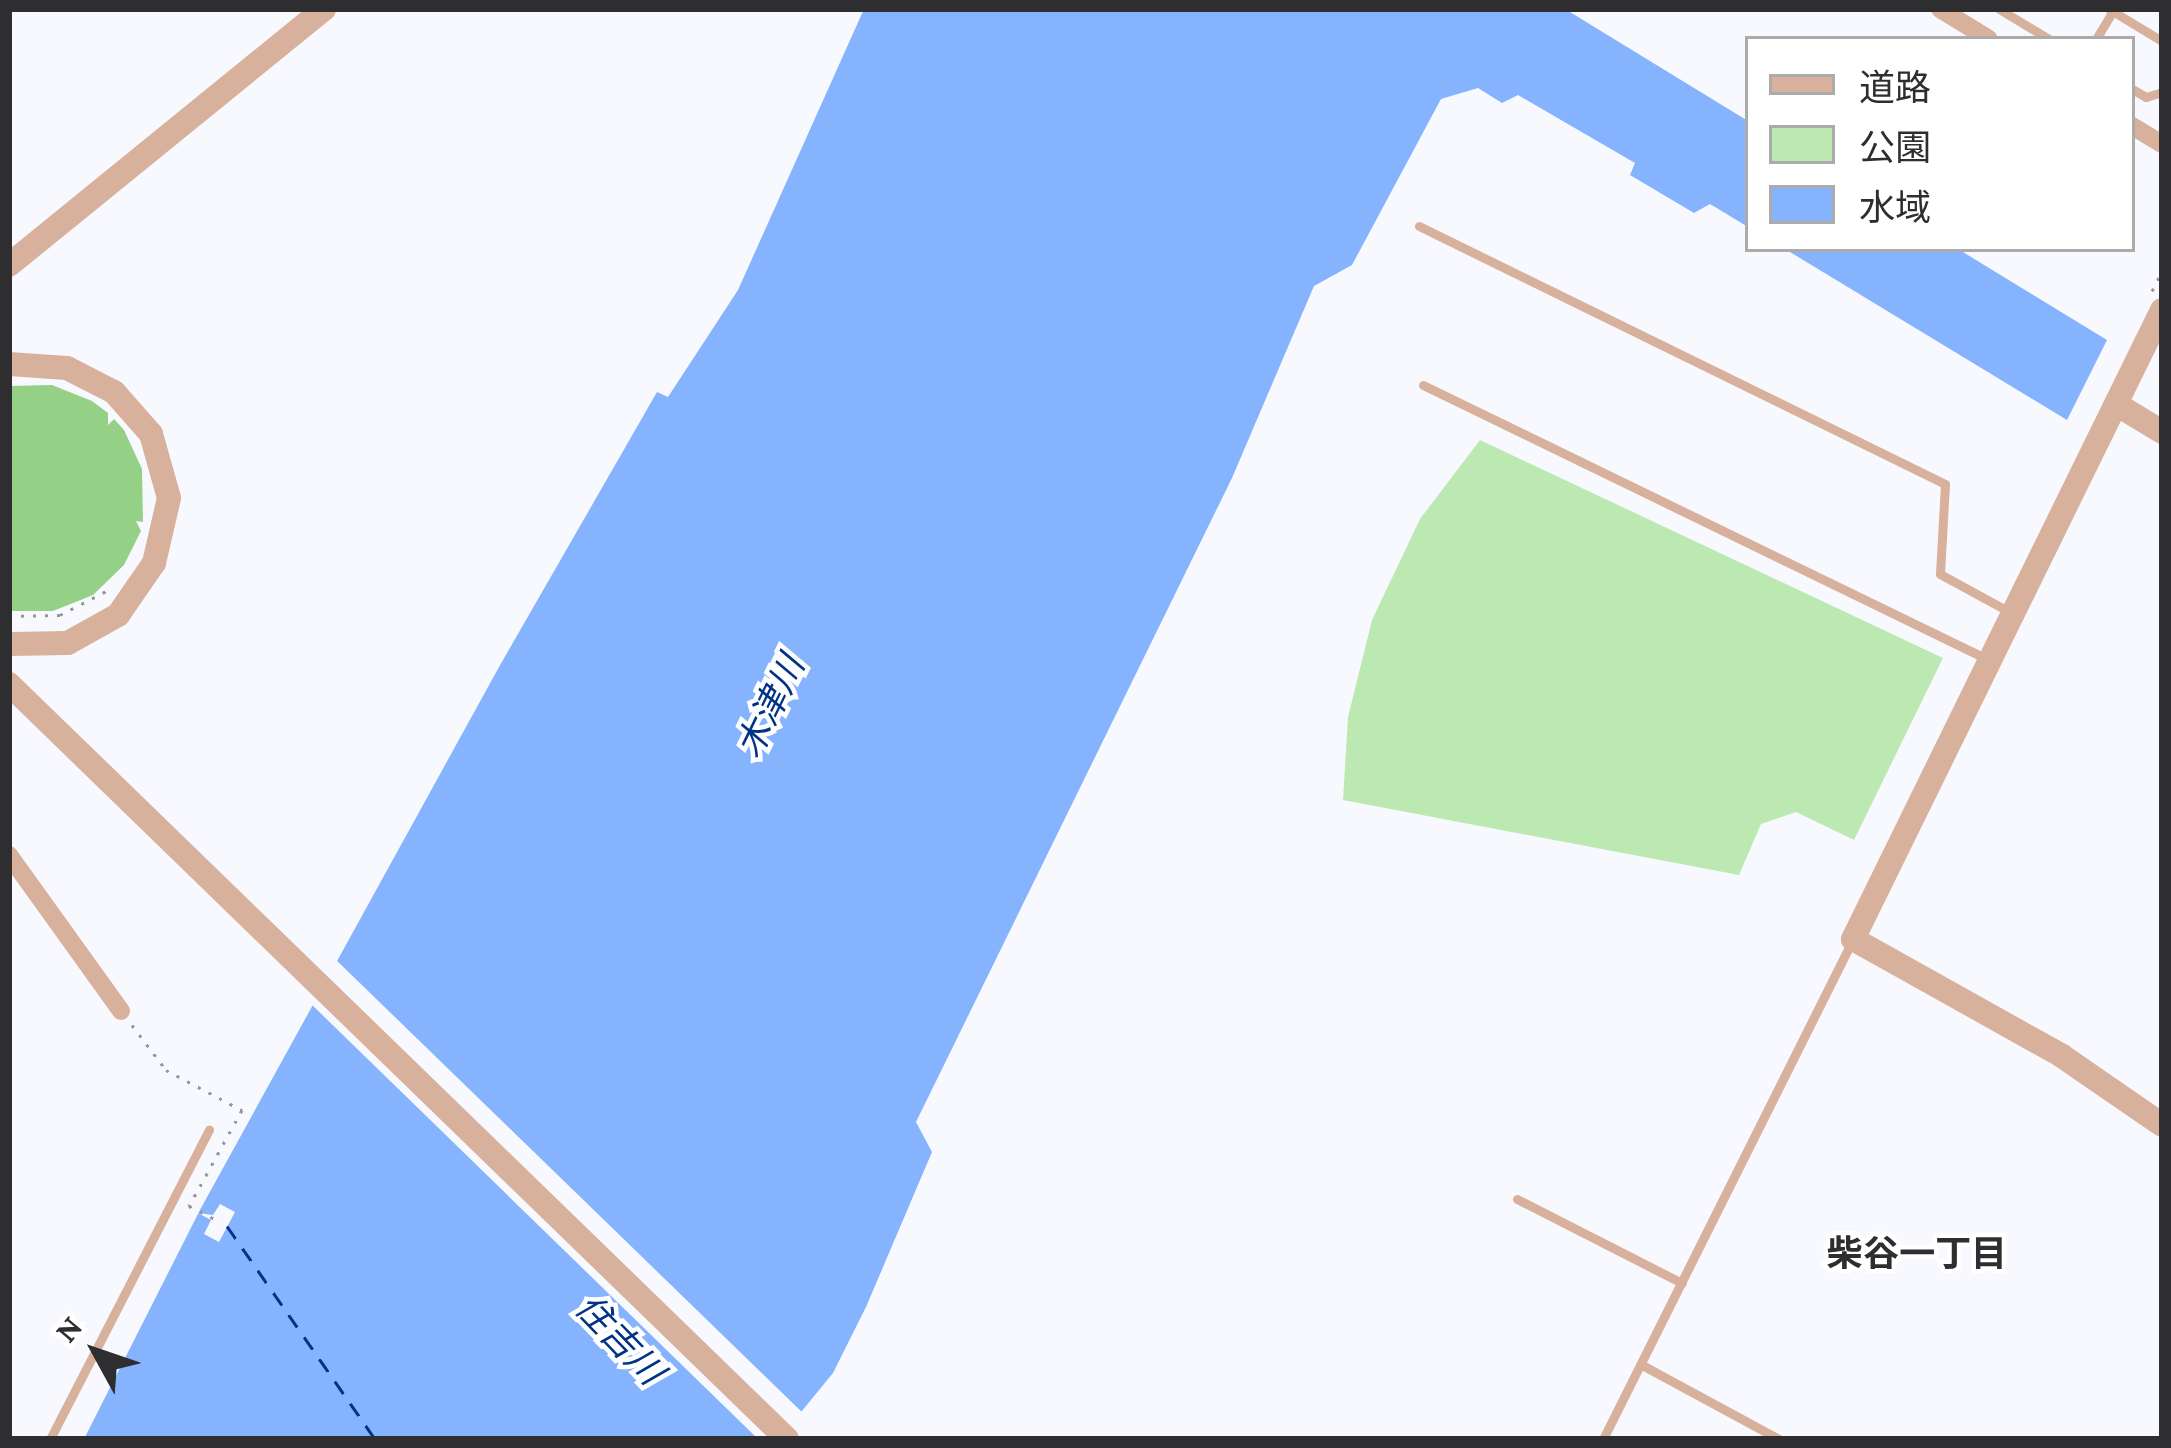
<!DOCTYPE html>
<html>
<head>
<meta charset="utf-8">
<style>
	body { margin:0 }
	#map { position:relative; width:2171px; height:1448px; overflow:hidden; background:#f8f9ff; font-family:"Crimson Pro","Noto Sans JP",serif }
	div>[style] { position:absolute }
	.green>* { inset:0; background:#bce9b2 }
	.forest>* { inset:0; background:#95d087 }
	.water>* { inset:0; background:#86b3fd }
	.pier>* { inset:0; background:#f8f9ff }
	.ferry>* { height:3px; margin-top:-1.5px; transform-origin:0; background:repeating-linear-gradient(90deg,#003385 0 15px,transparent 0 27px) }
	.path>* { height:3px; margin-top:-1.5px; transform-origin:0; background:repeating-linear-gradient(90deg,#96969a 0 3px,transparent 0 12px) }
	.service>* { height:9px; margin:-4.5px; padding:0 4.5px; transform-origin:4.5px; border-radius:4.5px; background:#d8b19d }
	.minor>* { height:18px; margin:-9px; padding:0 9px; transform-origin:9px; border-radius:9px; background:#d8b19d }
	.tertiary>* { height:24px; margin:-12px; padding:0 12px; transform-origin:12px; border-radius:12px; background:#d8b19d }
	.tertiary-bridge>* { height:24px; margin:-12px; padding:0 12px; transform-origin:12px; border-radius:12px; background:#d8b19d }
	span { translate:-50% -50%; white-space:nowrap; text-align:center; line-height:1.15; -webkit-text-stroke:9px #fff; paint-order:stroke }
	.water-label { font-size:36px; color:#003385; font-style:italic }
	.neighbourhood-label { font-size:36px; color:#2e2e30; font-weight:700 }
	.frame { position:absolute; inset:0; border:12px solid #2e2e30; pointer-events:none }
	.legend { position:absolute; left:1745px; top:36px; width:390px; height:216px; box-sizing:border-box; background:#fff; border:3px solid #ababac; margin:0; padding:15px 21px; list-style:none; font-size:36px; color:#2e2e30 }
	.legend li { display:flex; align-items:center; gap:24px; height:60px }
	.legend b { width:60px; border:3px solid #ababac }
	.north { position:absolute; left:36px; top:1292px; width:120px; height:120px; -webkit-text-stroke:9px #fff; paint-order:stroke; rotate:310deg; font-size:33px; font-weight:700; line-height:48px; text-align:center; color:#2e2e30 }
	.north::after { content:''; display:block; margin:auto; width:42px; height:54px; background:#2e2e30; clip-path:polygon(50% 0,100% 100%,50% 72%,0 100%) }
</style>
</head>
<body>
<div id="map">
	<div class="green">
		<div style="clip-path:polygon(1480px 440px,1943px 658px,1854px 840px,1796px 812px,1761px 824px,1739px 875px,1343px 800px,1348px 717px,1372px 620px,1420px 519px)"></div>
	</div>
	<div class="forest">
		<div style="clip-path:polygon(52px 385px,92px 401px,108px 413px,108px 425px,114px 419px,124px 430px,142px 469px,143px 522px,136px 521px,141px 531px,124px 565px,93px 595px,53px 611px,10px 611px,9px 386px)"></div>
	</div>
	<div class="water">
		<div style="clip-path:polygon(864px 9px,1565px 9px,1748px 121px,1748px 227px,1710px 204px,1694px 213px,1630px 175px,1635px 163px,1518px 95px,1502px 103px,1478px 88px,1441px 99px,1352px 265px,1314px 286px,1232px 478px,916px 1122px,932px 1152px,866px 1307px,833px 1373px,779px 1439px,84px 1439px,201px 1208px,499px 667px,657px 392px,668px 397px,738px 290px)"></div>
		<div style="clip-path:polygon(1785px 249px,1958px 249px,2107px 340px,2067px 420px)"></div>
	</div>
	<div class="pier">
		<div style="clip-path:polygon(332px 956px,806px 1416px,787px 1439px,758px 1439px,308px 1001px)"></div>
		<div style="clip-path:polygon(220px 1204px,235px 1212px,219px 1242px,204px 1234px,211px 1220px,198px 1213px,213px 1215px)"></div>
	</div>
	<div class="ferry">
		<div style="left:227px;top:1226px;width:259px;rotate:55.2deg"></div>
	</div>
	<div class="path">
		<div style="left:2152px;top:291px;width:22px;rotate:-63deg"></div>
		<div style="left:9px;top:616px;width:51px;rotate:-1.1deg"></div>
		<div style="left:60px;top:615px;width:54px;rotate:-27.5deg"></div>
		<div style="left:132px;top:1025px;width:56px;rotate:52.9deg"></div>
		<div style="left:166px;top:1070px;width:86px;rotate:27.8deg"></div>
		<div style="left:242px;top:1110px;width:110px;rotate:118.9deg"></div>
		<div style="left:189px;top:1206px;width:35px;rotate:27deg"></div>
	</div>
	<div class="service">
		<div style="left:1999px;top:9px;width:58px;rotate:31deg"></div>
		<div style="left:2109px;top:9px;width:62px;rotate:31.1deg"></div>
		<div style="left:2096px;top:39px;width:35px;rotate:-59deg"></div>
		<div style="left:2132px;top:89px;width:16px;rotate:30deg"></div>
		<div style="left:2146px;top:97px;width:17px;rotate:-17deg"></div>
		<div style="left:1419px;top:226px;width:586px;rotate:26.13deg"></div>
		<div style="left:1945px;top:484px;width:90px;rotate:93.2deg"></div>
		<div style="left:1940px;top:574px;width:77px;rotate:28.6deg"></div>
		<div style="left:1423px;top:385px;width:625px;rotate:25.91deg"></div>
		<div style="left:1517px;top:1199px;width:185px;rotate:27deg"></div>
		<div style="left:1642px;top:1365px;width:156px;rotate:28.4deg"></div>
		<div style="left:50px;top:1439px;width:348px;rotate:-62.8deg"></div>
		<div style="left:1603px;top:1439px;width:559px;rotate:-63.43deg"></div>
	</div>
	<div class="minor">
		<div style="left:1940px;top:9px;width:57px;rotate:31.5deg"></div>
		<div style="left:2132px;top:126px;width:35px;rotate:31deg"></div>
		<div style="left:9px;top:855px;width:192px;rotate:54.3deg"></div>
	</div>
	<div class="tertiary">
		<div style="left:9px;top:265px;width:406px;rotate:-39.1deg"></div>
		<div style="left:2162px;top:310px;width:701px;rotate:116.16deg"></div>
		<div style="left:1853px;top:939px;width:240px;rotate:29.2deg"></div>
		<div style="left:2062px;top:1056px;width:121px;rotate:34.6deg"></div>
		<div style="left:2116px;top:404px;width:54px;rotate:31.3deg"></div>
		<div style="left:9px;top:684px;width:1084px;rotate:44.14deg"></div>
	</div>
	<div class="tertiary-bridge">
		<div style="left:9px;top:364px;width:58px;rotate:3.9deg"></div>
		<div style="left:67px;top:368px;width:53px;rotate:27.1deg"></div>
		<div style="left:114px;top:392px;width:56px;rotate:48.6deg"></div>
		<div style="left:151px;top:434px;width:66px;rotate:74.3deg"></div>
		<div style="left:169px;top:498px;width:67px;rotate:103deg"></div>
		<div style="left:154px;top:563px;width:63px;rotate:124.7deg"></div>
		<div style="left:118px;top:615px;width:57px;rotate:150.8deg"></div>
		<div style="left:68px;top:643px;width:59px;rotate:179deg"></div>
	</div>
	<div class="water-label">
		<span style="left:771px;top:707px;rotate:-64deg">木津川</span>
		<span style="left:619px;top:1340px;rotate:46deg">住吉川</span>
	</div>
	<div class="neighbourhood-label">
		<span style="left:1917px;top:1255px">柴谷一丁目</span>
	</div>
	<div class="frame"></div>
	<ul class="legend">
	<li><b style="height:15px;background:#d8b19d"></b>道路</li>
	<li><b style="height:33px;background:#bce9b2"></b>公園</li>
	<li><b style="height:33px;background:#86b3fd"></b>水域</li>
	</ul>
	<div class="north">N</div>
</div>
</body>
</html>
